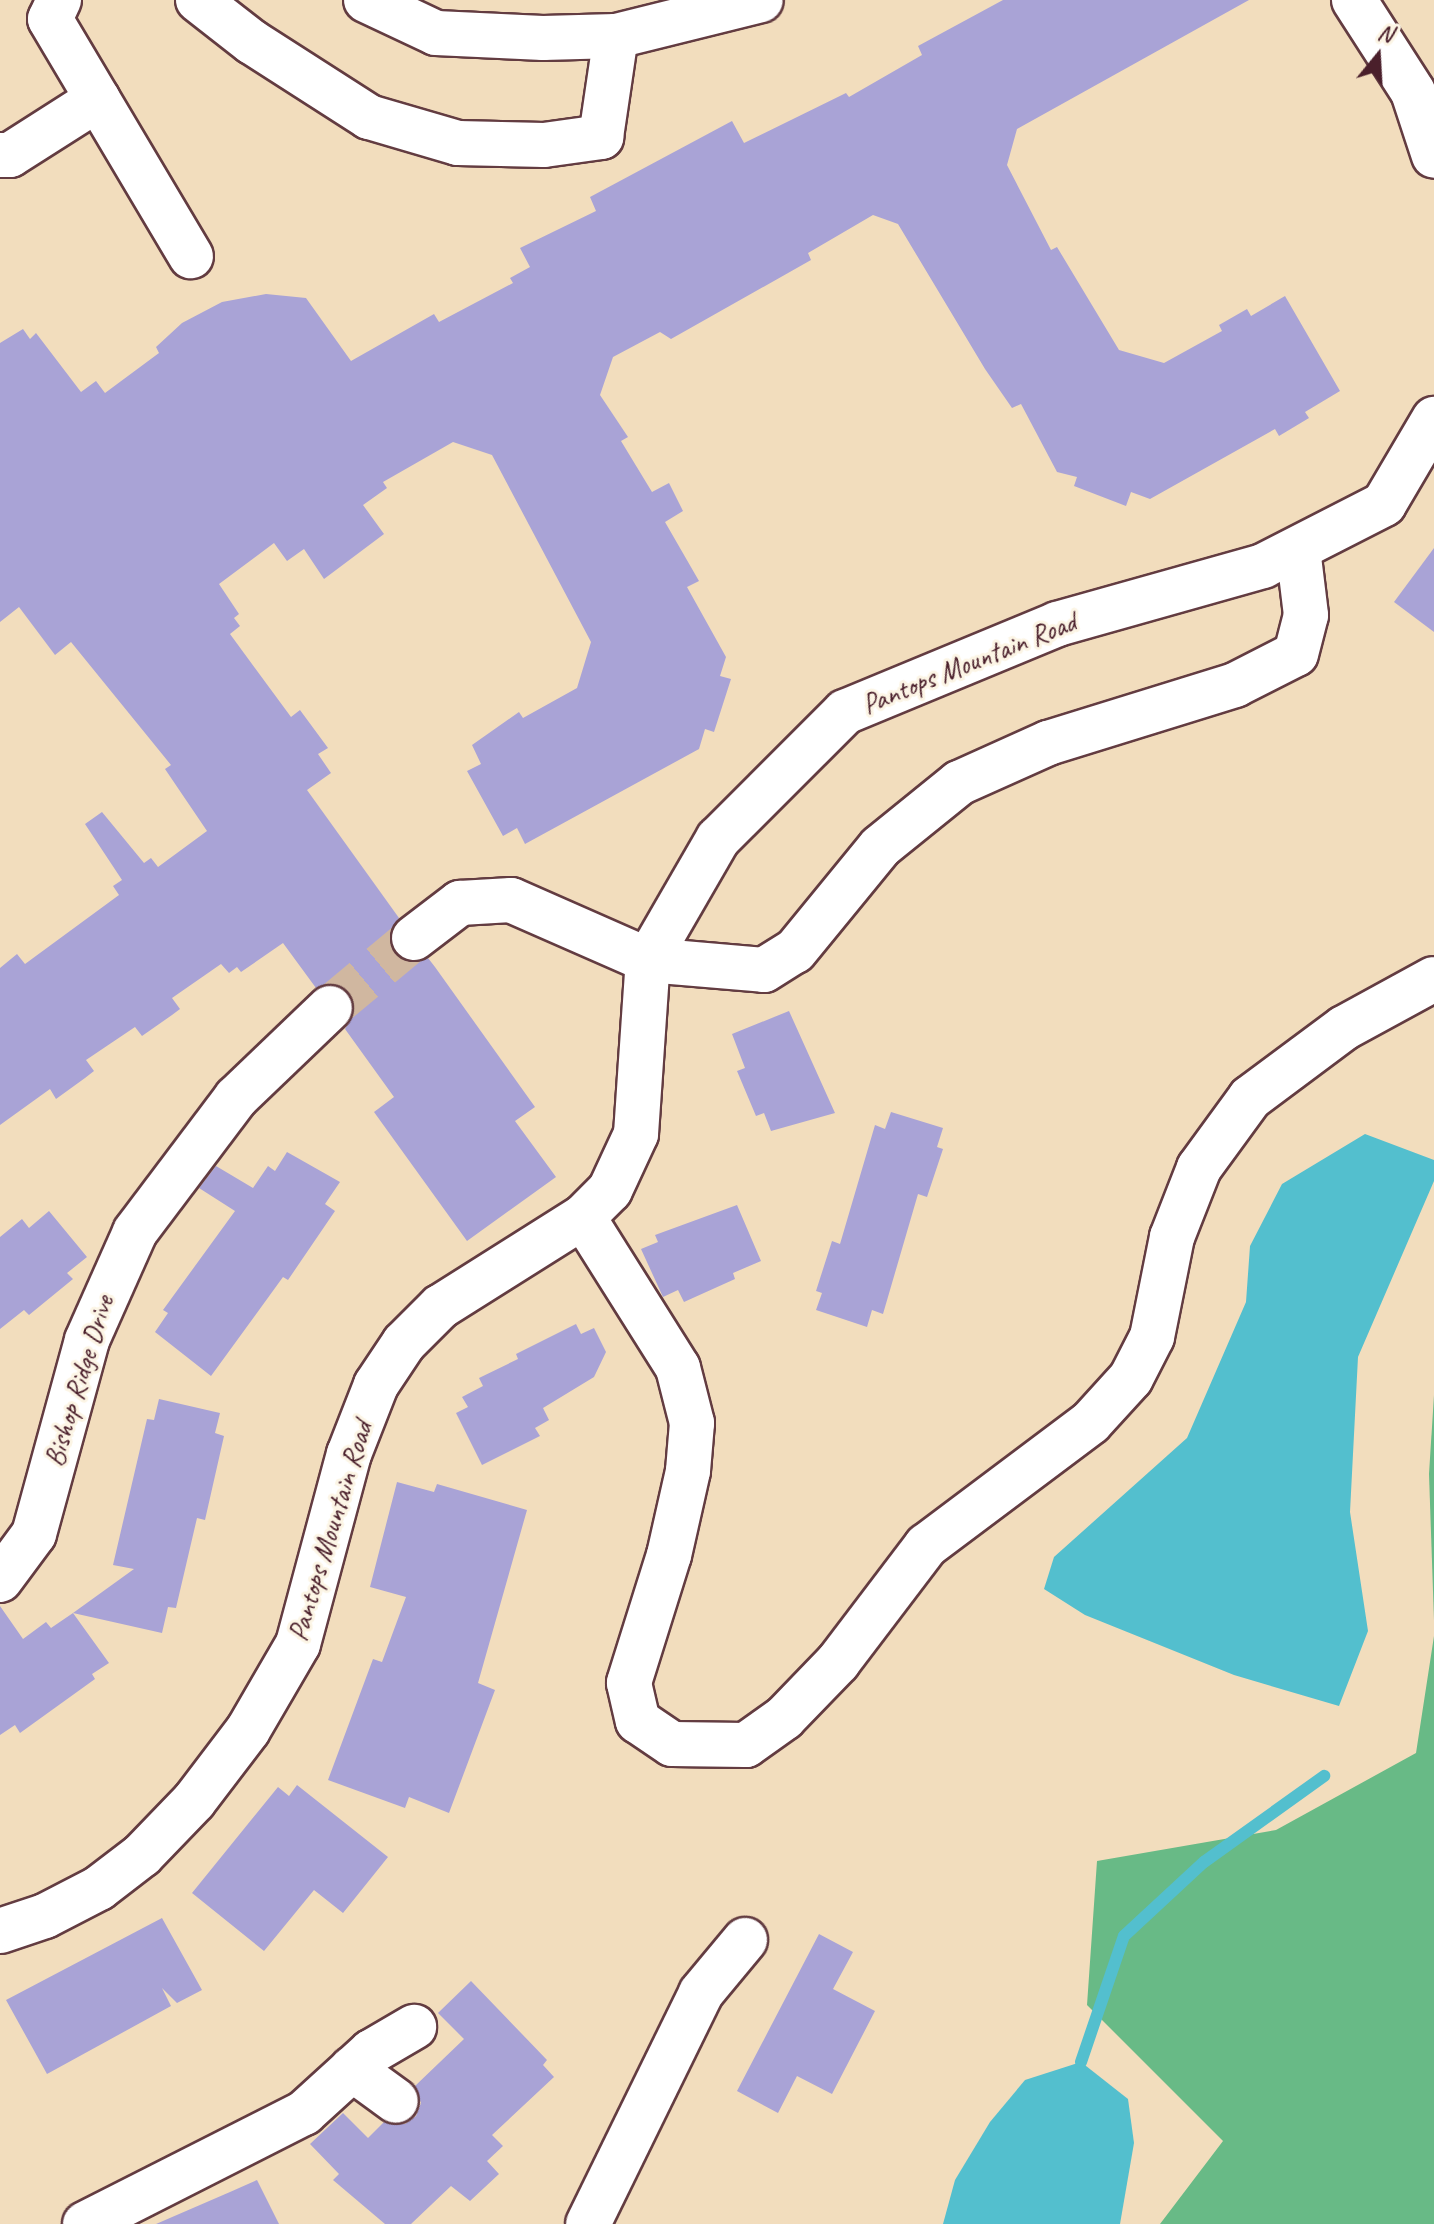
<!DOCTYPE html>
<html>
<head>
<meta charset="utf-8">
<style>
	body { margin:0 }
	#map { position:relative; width:1434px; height:2224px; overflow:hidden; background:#f2ddbd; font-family:Caveat,sans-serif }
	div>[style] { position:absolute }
	.forest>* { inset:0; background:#68ba86 }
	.water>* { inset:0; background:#53bfce }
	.stream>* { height:12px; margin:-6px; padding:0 6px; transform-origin:6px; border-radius:6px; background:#53bfce }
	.building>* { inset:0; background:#a9a3d6 }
	.minor-tunnel>* { height:44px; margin-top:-22px; transform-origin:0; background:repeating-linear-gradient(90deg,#d0b7a0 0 44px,transparent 0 66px) }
	.roads { filter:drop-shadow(2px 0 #633c41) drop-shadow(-2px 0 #633c41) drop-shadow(0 2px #633c41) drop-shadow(0 -2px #633c41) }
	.minor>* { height:44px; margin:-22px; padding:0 22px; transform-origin:22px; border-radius:22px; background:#fff }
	span { translate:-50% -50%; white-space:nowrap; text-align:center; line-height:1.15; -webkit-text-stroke:6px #fcf5e5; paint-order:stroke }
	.street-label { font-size:28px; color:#4a1f2b }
	.north { position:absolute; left:1338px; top:16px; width:80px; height:80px; -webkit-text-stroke:6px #fcf5e5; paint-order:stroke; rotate:18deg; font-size:22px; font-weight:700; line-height:32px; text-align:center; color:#4a1f2b }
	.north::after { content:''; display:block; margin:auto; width:28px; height:36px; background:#4a1f2b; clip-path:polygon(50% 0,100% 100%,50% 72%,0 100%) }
</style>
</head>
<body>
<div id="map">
	<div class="forest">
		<div style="clip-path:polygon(1434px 1395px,1434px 1620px,1429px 1474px)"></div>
		<div style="clip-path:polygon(1434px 1636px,1434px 2224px,1160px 2224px,1223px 2141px,1087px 2005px,1097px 1861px,1276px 1830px,1416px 1753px)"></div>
	</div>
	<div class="water">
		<div style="clip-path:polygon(1365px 1134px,1434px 1160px,1434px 1181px,1358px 1357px,1350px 1512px,1368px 1631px,1339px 1706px,1234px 1675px,1085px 1615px,1044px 1589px,1054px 1557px,1187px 1438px,1246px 1302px,1250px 1246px,1282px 1184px)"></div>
		<div style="clip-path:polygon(1081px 2062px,1128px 2099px,1134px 2143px,1120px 2224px,943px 2224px,955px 2180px,990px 2122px,1025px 2080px)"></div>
	</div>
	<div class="stream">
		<div style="left:1081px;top:2062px;width:133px;rotate:-71.2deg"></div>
		<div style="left:1124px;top:1936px;width:109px;rotate:-42.8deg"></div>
		<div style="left:1204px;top:1862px;width:148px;rotate:-35.6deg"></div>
	</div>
	<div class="building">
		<div style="clip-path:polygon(1003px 0,1249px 0,1017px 129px,1007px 165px,1051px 250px,1057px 247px,1119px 350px,1164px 363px,1222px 331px,1219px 325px,1247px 309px,1251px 316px,1285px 296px,1340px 391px,1305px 412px,1309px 418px,1279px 436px,1275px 429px,1150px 499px,1131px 492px,1126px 506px,1074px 486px,1077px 477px,1057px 472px,1021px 404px,1012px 408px,985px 369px,898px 224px,873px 215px,808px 253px,811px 260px,671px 339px,660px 332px,613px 357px,600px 395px,628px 437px,621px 441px,652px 492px,669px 483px,683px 511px,665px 522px,699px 581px,687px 587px,726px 657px,720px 676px,731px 679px,714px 732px,705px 729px,699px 749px,525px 844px,517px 828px,503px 836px,467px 771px,481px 764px,472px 745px,519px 712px,523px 718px,577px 688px,591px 642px,492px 455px,453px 442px,383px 482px,387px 488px,363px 505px,384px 534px,324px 579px,304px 549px,287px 561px,274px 543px,219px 584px,239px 614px,234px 618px,240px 626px,230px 634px,291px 717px,300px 710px,328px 748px,318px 754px,331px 773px,307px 790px,399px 918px,391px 929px,394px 952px,405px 961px,428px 958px,435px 967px,535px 1107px,515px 1121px,556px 1177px,467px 1241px,374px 1112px,394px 1097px,345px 1029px,354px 1014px,349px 991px,336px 984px,316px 988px,283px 943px,241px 972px,237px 967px,229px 973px,221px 964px,172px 998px,180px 1009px,172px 1015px,142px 1036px,135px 1027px,86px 1060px,94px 1071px,85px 1078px,56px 1099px,50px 1089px,0 1125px,0 968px,17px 954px,25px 964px,119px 895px,113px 886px,122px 880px,85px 824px,102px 812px,144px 863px,151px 858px,158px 867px,207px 831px,165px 769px,171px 765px,71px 642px,55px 655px,19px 607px,0 622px,0 343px,23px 329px,30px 339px,36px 333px,81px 392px,96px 381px,105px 393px,159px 353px,156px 347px,182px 323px,222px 302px,266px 294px,306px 298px,351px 361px,434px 314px,439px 322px,513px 283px,510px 278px,530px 267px,520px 248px,596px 211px,590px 197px,732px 121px,744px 143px,846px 93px,849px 97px,922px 55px,918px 46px)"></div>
		<div style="clip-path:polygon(1434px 548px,1434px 632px,1394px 602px)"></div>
		<div style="clip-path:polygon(789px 1011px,835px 1113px,771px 1131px,764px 1113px,756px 1116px,737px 1071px,745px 1068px,732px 1034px)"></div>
		<div style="clip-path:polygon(891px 1112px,943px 1128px,937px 1147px,943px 1149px,927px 1197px,918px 1194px,883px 1314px,872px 1310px,867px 1327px,816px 1310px,822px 1293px,816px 1291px,832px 1241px,840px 1244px,875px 1125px,885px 1129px)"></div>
		<div style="clip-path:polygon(287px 1152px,340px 1182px,325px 1204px,335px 1211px,288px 1280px,283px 1277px,211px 1376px,155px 1332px,168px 1313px,163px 1310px,235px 1211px,199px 1188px,216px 1166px,253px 1188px,268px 1166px,275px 1171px)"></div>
		<div style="clip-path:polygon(737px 1205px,761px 1261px,733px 1273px,735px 1279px,684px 1302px,678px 1290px,663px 1297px,641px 1249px,658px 1242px,655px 1235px)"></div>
		<div style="clip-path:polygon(49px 1211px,87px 1257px,67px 1273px,73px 1279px,29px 1315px,24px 1310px,0 1329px,0 1237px,22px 1219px,29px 1228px)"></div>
		<div style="clip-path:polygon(576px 1324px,581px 1334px,594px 1328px,606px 1352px,594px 1377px,543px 1408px,549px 1420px,535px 1428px,540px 1436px,482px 1465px,456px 1413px,468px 1407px,462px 1397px,483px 1386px,479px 1378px,518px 1359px,516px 1354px)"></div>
		<div style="clip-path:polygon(159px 1399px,220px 1413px,215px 1433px,224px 1436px,205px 1520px,197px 1518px,176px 1608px,168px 1607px,162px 1633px,73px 1613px,134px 1569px,113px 1565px,147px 1419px,154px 1420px)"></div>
		<div style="clip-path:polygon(397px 1482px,434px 1492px,437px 1484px,527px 1510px,478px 1683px,495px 1690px,449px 1813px,409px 1797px,405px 1808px,328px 1780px,373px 1659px,382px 1662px,406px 1597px,370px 1587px)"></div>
		<div style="clip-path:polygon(0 1606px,23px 1639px,46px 1622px,51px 1628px,73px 1613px,109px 1663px,92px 1674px,95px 1679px,20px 1733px,15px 1725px,0 1735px)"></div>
		<div style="clip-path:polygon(297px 1785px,388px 1857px,343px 1913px,314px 1890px,264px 1951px,192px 1893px,278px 1787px,289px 1796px)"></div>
		<div style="clip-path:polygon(162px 1918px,202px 1990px,177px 2003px,162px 1988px,171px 2006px,47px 2074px,6px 2000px)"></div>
		<div style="clip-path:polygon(819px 1934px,853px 1952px,833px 1989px,875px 2011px,832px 2094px,797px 2076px,778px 2113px,737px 2091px)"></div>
		<div style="clip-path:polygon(471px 1981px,547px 2060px,543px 2065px,554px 2077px,492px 2135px,503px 2146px,487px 2161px,499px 2174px,470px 2201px,451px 2186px,411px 2224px,385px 2224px,333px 2180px,339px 2174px,310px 2144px,343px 2113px,368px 2138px,384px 2122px,405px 2124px,416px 2116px,421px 2103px,415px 2086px,464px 2039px,438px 2013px)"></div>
		<div style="clip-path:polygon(257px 2180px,279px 2224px,156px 2224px,230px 2192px)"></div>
	</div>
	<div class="minor-tunnel">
		<div style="left:330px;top:1008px;width:109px;rotate:-39.8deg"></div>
	</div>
	<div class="roads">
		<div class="minor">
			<div style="left:59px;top:0;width:21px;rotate:115deg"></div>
			<div style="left:50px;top:19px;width:276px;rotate:59.3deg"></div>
			<div style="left:198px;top:0;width:68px;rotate:37.9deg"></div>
			<div style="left:252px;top:42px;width:139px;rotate:32.7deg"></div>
			<div style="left:369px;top:117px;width:93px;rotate:16.3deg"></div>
			<div style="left:458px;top:143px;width:86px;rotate:1.3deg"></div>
			<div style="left:544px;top:145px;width:58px;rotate:-8deg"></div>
			<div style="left:601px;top:137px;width:102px;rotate:-81.6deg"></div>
			<div style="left:366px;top:0;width:77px;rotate:25.2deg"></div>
			<div style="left:436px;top:33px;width:107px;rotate:2.7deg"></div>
			<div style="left:543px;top:38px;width:73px;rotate:-1.6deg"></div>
			<div style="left:616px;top:36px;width:149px;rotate:-13.9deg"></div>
			<div style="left:1354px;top:0;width:109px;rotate:57.3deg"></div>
			<div style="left:1413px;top:92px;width:67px;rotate:71.8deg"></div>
			<div style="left:0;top:155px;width:10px"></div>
			<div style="left:10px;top:155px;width:104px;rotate:-32.5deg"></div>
			<div style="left:414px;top:938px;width:58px;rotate:-37.3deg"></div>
			<div style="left:460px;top:903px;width:51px;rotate:-3.4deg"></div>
			<div style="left:511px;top:900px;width:150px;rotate:23.7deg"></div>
			<div style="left:648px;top:960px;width:116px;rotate:4.9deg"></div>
			<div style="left:764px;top:970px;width:36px;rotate:-32deg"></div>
			<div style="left:795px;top:951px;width:134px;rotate:-50.7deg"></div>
			<div style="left:880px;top:847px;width:102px;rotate:-39deg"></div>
			<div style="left:959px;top:783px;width:98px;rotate:-24.2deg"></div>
			<div style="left:1048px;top:743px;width:196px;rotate:-17.2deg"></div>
			<div style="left:1235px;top:685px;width:68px;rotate:-26.9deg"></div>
			<div style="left:1296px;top:654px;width:40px;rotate:-75.6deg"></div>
			<div style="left:1306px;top:615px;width:66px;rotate:-96.9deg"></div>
			<div style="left:583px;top:1217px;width:178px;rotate:57.8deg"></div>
			<div style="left:678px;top:1368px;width:57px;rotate:75.7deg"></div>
			<div style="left:692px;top:1423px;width:48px;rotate:94.8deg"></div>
			<div style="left:688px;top:1471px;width:86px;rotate:102.7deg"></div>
			<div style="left:669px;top:1555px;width:134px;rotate:107.4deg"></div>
			<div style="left:629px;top:1683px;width:39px;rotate:77deg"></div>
			<div style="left:638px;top:1721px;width:41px;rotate:34.1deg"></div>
			<div style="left:672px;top:1744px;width:74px;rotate:0.8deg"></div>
			<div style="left:746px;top:1745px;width:47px;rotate:-35.4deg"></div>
			<div style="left:784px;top:1718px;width:78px;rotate:-46deg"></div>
			<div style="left:838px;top:1662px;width:146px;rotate:-52.8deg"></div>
			<div style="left:926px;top:1546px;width:206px;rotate:-36.9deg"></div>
			<div style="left:1091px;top:1422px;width:59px;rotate:-47.7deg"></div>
			<div style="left:1131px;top:1378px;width:46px;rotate:-62.9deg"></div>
			<div style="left:1152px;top:1337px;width:102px;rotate:-78.7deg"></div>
			<div style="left:1172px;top:1237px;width:74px;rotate:-68.6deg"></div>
			<div style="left:1199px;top:1168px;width:87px;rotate:-53.9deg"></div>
			<div style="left:1250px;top:1098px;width:117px;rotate:-36.7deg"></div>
			<div style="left:1344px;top:1028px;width:102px;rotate:-28.6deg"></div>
			<div style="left:0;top:1580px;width:57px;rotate:-53.5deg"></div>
			<div style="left:34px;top:1534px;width:201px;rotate:-74.7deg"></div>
			<div style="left:87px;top:1340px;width:118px;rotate:-66deg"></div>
			<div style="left:135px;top:1232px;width:168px;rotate:-53deg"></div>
			<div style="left:236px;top:1098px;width:130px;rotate:-43.8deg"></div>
			<div style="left:0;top:1931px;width:47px;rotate:-18.4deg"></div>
			<div style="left:45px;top:1916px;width:61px;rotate:-27.4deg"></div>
			<div style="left:99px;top:1888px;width:54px;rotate:-37.5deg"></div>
			<div style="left:142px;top:1855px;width:75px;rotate:-46.1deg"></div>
			<div style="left:194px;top:1801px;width:89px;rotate:-52.7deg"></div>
			<div style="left:248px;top:1730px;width:99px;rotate:-59.8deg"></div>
			<div style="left:298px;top:1644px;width:197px;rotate:-75deg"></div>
			<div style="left:349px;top:1454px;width:74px;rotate:-68.6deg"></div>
			<div style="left:376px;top:1385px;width:50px;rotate:-56.3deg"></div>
			<div style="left:404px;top:1343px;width:51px;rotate:-45deg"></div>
			<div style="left:440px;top:1307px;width:169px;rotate:-32.2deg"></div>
			<div style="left:583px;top:1217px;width:38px;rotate:-45deg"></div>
			<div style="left:610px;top:1190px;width:62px;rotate:-65.1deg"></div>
			<div style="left:636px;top:1134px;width:174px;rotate:-86.1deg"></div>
			<div style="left:648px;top:960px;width:140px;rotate:-60deg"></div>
			<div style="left:718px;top:839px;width:180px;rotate:-45deg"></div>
			<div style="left:845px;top:712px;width:230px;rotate:-22.5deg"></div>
			<div style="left:1057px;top:624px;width:214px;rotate:-15.7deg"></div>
			<div style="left:1263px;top:566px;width:136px;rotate:-27.1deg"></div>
			<div style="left:1384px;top:504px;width:99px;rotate:-59.5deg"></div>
			<div style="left:352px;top:2069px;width:54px;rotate:36deg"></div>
			<div style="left:85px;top:2224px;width:246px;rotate:-26.9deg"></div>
			<div style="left:304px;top:2113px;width:91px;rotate:-42.3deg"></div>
			<div style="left:371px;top:2052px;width:50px;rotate:-30.2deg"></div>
			<div style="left:588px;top:2224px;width:257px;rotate:-63.9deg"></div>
			<div style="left:701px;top:1993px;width:69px;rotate:-50.3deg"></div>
		</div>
	</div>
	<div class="street-label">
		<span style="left:969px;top:663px;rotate:-22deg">Pantops Mountain Road</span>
		<span style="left:79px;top:1381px;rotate:-73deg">Bishop Ridge Drive</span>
		<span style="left:330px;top:1531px;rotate:-73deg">Pantops Mountain Road</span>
	</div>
	<div class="north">N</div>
</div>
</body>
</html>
